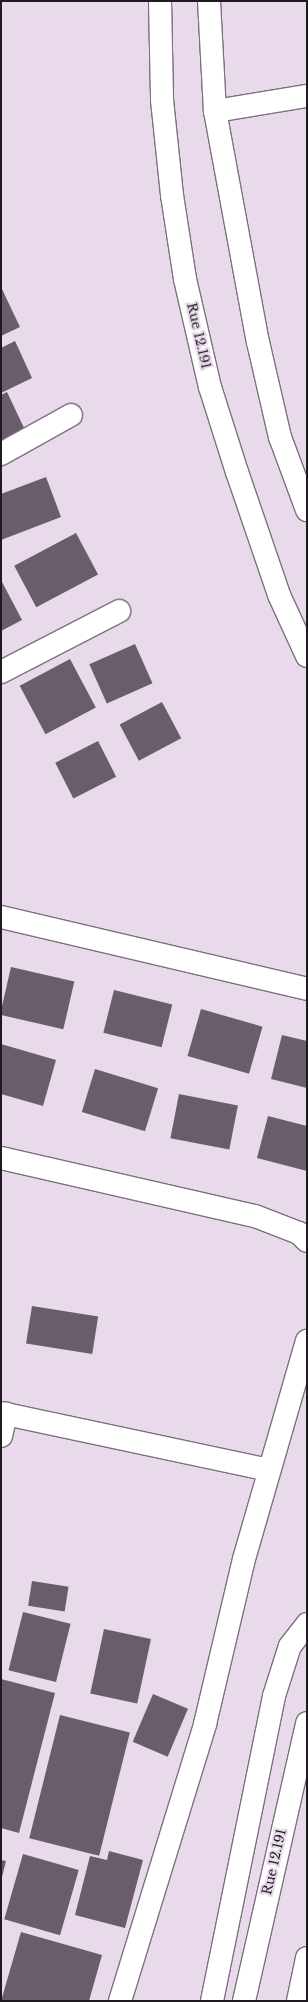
<!DOCTYPE html>
<html>
<head>
<meta charset="utf-8">
<style>
	body { margin:0 }
	#map { position:relative; width:308px; height:2002px; overflow:hidden; background:#e8daea; font-family:"Libre Baskerville",serif }
	div>[style] { position:absolute }
	.building>* { inset:0; background:#695d6b; transform-origin:0 0 }
	.roads { filter:drop-shadow(1px 0 #7c707e) drop-shadow(-1px 0 #7c707e) drop-shadow(0 1px #7c707e) drop-shadow(0 -1px #7c707e) }
	.street>* { height:22px; margin:-11px; padding:0 11px; transform-origin:11px; border-radius:11px; background:#fff }
	.primary>* { height:22px; margin:-11px; padding:0 11px; transform-origin:11px; border-radius:11px; background:#fff }
	span { translate:-50% -50%; white-space:nowrap; text-align:center; line-height:1.15; -webkit-text-stroke:4px #e8daea; paint-order:stroke }
	.street-label { font-size:13px; color:#1f1a20 }
	.frame { position:absolute; inset:0; border:2px solid #1f1a20; pointer-events:none }
</style>
</head>
<body>
<div id="map">
	<div class="building">
		<div style="clip-path:polygon(1px 287px,20px 327px,1px 336px)"></div>
		<div style="clip-path:polygon(15px 341px,32px 378px,1px 393px,1px 348px)"></div>
		<div style="clip-path:polygon(7px 392px,25px 430px,1px 441px,1px 395px)"></div>
		<div style="clip-path:polygon(46px 477px,61px 517px,1px 540px,1px 494px)"></div>
		<div style="left:76px;top:533px;width:47px;height:70px;rotate:62deg"></div>
		<div style="clip-path:polygon(1px 580px,22px 620px,1px 631px)"></div>
		<div style="left:135px;top:644px;width:43px;height:50px;rotate:66deg"></div>
		<div style="left:70px;top:659px;width:55px;height:57px;rotate:62deg"></div>
		<div style="left:162px;top:702px;width:41px;height:48px;rotate:62deg"></div>
		<div style="left:98px;top:741px;width:40px;height:48px;rotate:63deg"></div>
		<div style="left:11px;top:967px;width:65px;height:49px;rotate:13deg"></div>
		<div style="left:114px;top:990px;width:60px;height:44px;rotate:14deg"></div>
		<div style="left:201px;top:1009px;width:64px;height:49px;rotate:16deg"></div>
		<div style="clip-path:polygon(282px 1035px,307px 1041px,307px 1088px,271px 1079px)"></div>
		<div style="clip-path:polygon(1px 1044px,56px 1060px,43px 1106px,1px 1094px)"></div>
		<div style="left:95px;top:1069px;width:66px;height:45px;rotate:17deg"></div>
		<div style="left:179px;top:1094px;width:60px;height:45px;rotate:11deg"></div>
		<div style="clip-path:polygon(268px 1116px,307px 1126px,307px 1171px,257px 1158px)"></div>
		<div style="left:32px;top:1306px;width:67px;height:38px;rotate:9deg"></div>
		<div style="left:32px;top:1581px;width:37px;height:25px;rotate:9deg"></div>
		<div style="left:23px;top:1612px;width:49px;height:60px;rotate:14deg"></div>
		<div style="left:104px;top:1629px;width:48px;height:66px;rotate:12deg"></div>
		<div style="clip-path:polygon(1px 1679px,55px 1693px,19px 1833px,1px 1828px)"></div>
		<div style="left:153px;top:1694px;width:38px;height:52px;rotate:23deg"></div>
		<div style="left:60px;top:1715px;width:72px;height:127px;rotate:14deg"></div>
		<div style="clip-path:polygon(109px 1851px,143px 1860px,125px 1928px,75px 1915px,90px 1856px,107px 1860px)"></div>
		<div style="left:23px;top:1854px;width:58px;height:68px;rotate:16deg"></div>
		<div style="clip-path:polygon(1px 1860px,6px 1861px,2px 1877px,1px 1876px)"></div>
		<div style="clip-path:polygon(21px 1932px,102px 1955px,89px 2001px,1px 2001px)"></div>
	</div>
	<div class="roads">
		<div class="street">
			<div style="left:215px;top:111px;width:93px;rotate:-9.3deg"></div>
			<div style="left:1px;top:454px;width:80px;rotate:-29.1deg"></div>
			<div style="left:1px;top:672px;width:133px;rotate:-27.3deg"></div>
			<div style="left:1px;top:917px;width:314px;rotate:13.2deg"></div>
			<div style="left:1px;top:1158px;width:261px;rotate:12.9deg"></div>
			<div style="left:255px;top:1216px;width:47px;rotate:21.1deg"></div>
			<div style="left:299px;top:1233px;width:11px;rotate:45deg"></div>
			<div style="left:1px;top:1413px;width:274px;rotate:12deg"></div>
			<div style="left:1px;top:1436px;width:23px;rotate:-77deg"></div>
			<div style="left:120px;top:2001px;width:290px;rotate:-72.9deg"></div>
			<div style="left:205px;top:1724px;width:170px;rotate:-76.7deg"></div>
			<div style="left:244px;top:1559px;width:227px;rotate:-73.9deg"></div>
		</div>
		<div class="primary">
			<div style="left:160px;top:1px;width:99px;rotate:88.8deg"></div>
			<div style="left:162px;top:100px;width:96px;rotate:84deg"></div>
			<div style="left:172px;top:195px;width:85px;rotate:81.2deg"></div>
			<div style="left:185px;top:279px;width:111px;rotate:77deg"></div>
			<div style="left:210px;top:387px;width:89px;rotate:72.4deg"></div>
			<div style="left:237px;top:472px;width:130px;rotate:71.1deg"></div>
			<div style="left:279px;top:595px;width:67px;rotate:65.3deg"></div>
			<div style="left:209px;top:1px;width:110px;rotate:86.9deg"></div>
			<div style="left:215px;top:111px;width:235px;rotate:79.5deg"></div>
			<div style="left:258px;top:342px;width:98px;rotate:77deg"></div>
			<div style="left:280px;top:437px;width:78px;rotate:69.7deg"></div>
			<div style="left:212px;top:2001px;width:311px;rotate:-78.5deg"></div>
			<div style="left:274px;top:1696px;width:52px;rotate:-72.3deg"></div>
			<div style="left:290px;top:1646px;width:28px;rotate:-52deg"></div>
			<div style="left:244px;top:2001px;width:285px;rotate:-77.2deg"></div>
			<div style="left:298px;top:2001px;width:44px;rotate:-78.2deg"></div>
		</div>
	</div>
	<div class="street-label">
		<span style="left:198px;top:336px;rotate:77deg">Rue 12.191</span>
		<span style="left:275px;top:1862px;rotate:-77deg">Rue 12.191</span>
	</div>
	<div class="frame"></div>
</div>
</body>
</html>
